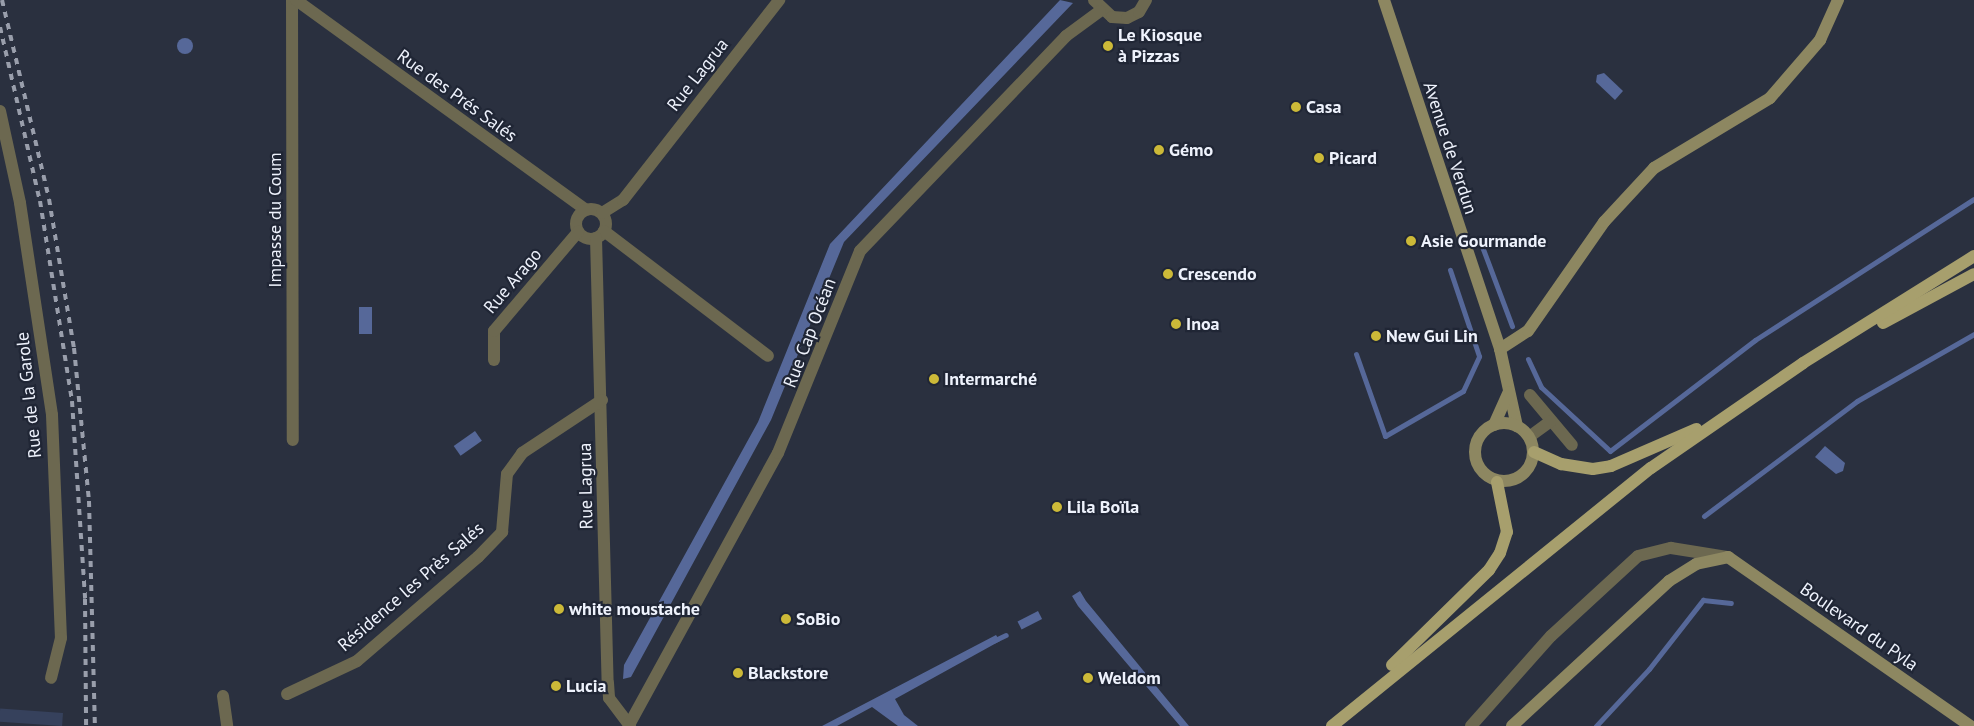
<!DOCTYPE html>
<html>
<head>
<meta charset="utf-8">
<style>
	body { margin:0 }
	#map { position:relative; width:1974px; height:726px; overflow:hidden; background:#2a303f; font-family:"PT Sans",sans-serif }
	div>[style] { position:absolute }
	.green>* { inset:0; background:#36415c; transform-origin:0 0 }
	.water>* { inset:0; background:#566899; transform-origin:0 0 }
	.round { border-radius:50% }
	.stream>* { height:5px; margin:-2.5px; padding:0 2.5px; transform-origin:2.5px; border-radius:2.5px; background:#566899 }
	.street>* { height:12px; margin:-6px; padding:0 6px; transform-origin:6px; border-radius:6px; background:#6c6850 }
	.street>.ring { margin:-6px; padding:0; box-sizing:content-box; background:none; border:12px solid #6c6850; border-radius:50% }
	.secondary>* { height:12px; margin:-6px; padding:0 6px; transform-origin:6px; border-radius:6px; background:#8d8761 }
	.secondary>.ring { margin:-6px; padding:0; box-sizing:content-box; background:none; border:12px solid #8d8761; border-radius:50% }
	.primary>* { height:12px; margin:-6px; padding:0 6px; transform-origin:6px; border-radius:6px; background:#a79f6d }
	.rail>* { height:4px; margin-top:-2px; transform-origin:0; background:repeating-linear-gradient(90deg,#999eab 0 6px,transparent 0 12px) }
	.dots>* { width:14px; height:14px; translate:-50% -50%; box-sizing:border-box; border:2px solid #202635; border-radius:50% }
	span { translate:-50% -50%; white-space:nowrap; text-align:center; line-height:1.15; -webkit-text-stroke:4.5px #202635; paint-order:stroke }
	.poi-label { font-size:18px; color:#eef2fc; font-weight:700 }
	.left { translate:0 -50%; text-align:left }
	.street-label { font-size:18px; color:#eef2fc }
</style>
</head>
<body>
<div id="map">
	<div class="green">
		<div style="left:63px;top:713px;width:13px;height:63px;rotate:94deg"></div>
	</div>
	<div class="water">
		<div style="clip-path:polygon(1060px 0,1073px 3px,844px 242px,771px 420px,631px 677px,623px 679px,624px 665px,758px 422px,830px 244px)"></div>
		<div class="round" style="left:177px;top:38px;width:16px;height:16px"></div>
		<div style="clip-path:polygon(1604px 73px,1623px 91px,1615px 100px,1596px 82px,1597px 75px)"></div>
		<div style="left:359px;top:307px;width:13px;height:27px"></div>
		<div style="left:475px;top:431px;width:12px;height:26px;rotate:55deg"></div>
		<div style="clip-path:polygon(1825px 446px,1845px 463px,1843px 471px,1836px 474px,1815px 457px)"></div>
		<div style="clip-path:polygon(1080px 591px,1086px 601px,1189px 726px,1180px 726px,1078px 606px,1072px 596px)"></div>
		<div style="left:1038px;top:611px;width:9px;height:23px;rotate:63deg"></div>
		<div style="clip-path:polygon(996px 635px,1000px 641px,895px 699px,904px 715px,918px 726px,898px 726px,872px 707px,837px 726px,822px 726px)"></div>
	</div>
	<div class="stream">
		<div style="left:1480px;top:241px;width:91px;rotate:69.4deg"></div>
		<div style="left:1356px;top:354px;width:87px;rotate:70.5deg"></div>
		<div style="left:1385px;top:436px;width:90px;rotate:-30deg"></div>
		<div style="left:1463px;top:391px;width:38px;rotate:-65deg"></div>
		<div style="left:1479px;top:356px;width:91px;rotate:-108.6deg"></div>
		<div style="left:1528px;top:359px;width:31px;rotate:65deg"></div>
		<div style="left:1541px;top:387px;width:94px;rotate:42.8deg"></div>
		<div style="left:1610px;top:451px;width:183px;rotate:-37.4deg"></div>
		<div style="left:1755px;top:340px;width:260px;rotate:-32.8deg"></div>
		<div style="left:1704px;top:516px;width:191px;rotate:-36.9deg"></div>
		<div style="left:1857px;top:401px;width:135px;rotate:-29.8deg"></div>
		<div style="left:993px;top:641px;width:14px;rotate:-25deg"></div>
		<div style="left:1596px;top:726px;width:78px;rotate:-47.1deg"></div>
		<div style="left:1649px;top:669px;width:88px;rotate:-52deg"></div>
		<div style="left:1703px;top:600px;width:28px;rotate:6deg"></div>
	</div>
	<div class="street">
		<div style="left:292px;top:0;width:440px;rotate:89.9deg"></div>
		<div style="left:296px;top:0;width:358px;rotate:35.9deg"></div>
		<div style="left:1094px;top:0;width:25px;rotate:43deg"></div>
		<div style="left:1112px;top:17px;width:15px;rotate:4deg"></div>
		<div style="left:1127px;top:18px;width:13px;rotate:-27deg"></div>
		<div style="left:1139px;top:12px;width:14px;rotate:-60deg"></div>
		<div style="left:0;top:111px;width:94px;rotate:77.7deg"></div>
		<div style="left:20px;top:203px;width:214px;rotate:81.4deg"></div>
		<div style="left:52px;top:415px;width:223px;rotate:87.7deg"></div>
		<div style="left:61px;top:638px;width:41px;rotate:104deg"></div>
		<div class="ring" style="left:576px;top:209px;width:18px;height:18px"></div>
		<div style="left:602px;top:213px;width:25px;rotate:-32deg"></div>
		<div style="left:623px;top:200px;width:254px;rotate:-52deg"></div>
		<div style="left:604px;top:231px;width:206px;rotate:37.3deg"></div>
		<div style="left:596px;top:238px;width:445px;rotate:88.5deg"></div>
		<div style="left:608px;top:683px;width:15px;rotate:86deg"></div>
		<div style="left:609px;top:698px;width:35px;rotate:53deg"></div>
		<div style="left:494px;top:360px;width:29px;rotate:-90deg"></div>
		<div style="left:494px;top:331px;width:130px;rotate:-49.7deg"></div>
		<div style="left:1530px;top:395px;width:65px;rotate:50deg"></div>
		<div style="left:1529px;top:437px;width:26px;rotate:-36deg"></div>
		<div style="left:287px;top:694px;width:77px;rotate:-25.2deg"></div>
		<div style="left:357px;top:661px;width:160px;rotate:-40.7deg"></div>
		<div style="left:478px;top:557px;width:35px;rotate:-46deg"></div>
		<div style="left:502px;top:532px;width:58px;rotate:-85.1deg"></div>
		<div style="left:507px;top:474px;width:26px;rotate:-54deg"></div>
		<div style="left:522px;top:453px;width:96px;rotate:-33.5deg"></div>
		<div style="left:223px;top:696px;width:30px;rotate:82deg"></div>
		<div style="left:629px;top:725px;width:310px;rotate:-61.3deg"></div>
		<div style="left:778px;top:453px;width:218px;rotate:-67.9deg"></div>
		<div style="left:860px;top:251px;width:298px;rotate:-46.2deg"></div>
		<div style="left:1066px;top:36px;width:42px;rotate:-36.3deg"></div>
		<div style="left:1471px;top:726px;width:120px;rotate:-48.4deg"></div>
		<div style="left:1551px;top:636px;width:118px;rotate:-42.6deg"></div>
		<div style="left:1638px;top:556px;width:34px;rotate:-14deg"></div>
		<div style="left:1671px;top:548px;width:58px;rotate:9deg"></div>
	</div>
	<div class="secondary">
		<div style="left:1384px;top:0;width:368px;rotate:71.6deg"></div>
		<div style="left:1500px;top:349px;width:79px;rotate:77.6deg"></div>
		<div style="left:1500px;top:349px;width:33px;rotate:-33deg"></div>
		<div style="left:1528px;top:331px;width:133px;rotate:-55.1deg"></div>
		<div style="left:1604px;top:222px;width:74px;rotate:-47.2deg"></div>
		<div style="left:1654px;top:168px;width:135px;rotate:-31.1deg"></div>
		<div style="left:1770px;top:98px;width:77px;rotate:-49.2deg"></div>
		<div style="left:1820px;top:40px;width:44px;rotate:-65.8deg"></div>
		<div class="ring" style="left:1475px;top:423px;width:46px;height:46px"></div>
		<div style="left:1494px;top:425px;width:36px;rotate:-66deg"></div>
		<div style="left:1512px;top:726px;width:214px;rotate:-42.7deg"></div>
		<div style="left:1669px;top:581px;width:32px;rotate:-32deg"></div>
		<div style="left:1696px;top:564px;width:33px;rotate:-12deg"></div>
		<div style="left:1728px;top:557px;width:295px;rotate:34.9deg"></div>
	</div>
	<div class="primary">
		<div style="left:1883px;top:323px;width:103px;rotate:-28.3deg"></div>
		<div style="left:1534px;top:452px;width:30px;rotate:24deg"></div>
		<div style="left:1561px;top:464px;width:32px;rotate:9deg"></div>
		<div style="left:1593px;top:469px;width:18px;rotate:-9deg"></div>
		<div style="left:1611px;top:466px;width:93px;rotate:-23.5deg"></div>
		<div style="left:1392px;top:665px;width:136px;rotate:-44.4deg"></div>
		<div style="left:1489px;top:570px;width:20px;rotate:-57deg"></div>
		<div style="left:1500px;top:553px;width:22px;rotate:-72deg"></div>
		<div style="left:1507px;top:532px;width:51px;rotate:-101.3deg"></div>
		<div style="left:1332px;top:726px;width:410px;rotate:-39deg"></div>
		<div style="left:1651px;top:468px;width:185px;rotate:-34.6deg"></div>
		<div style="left:1803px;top:363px;width:202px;rotate:-32deg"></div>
	</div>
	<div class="rail">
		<div style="left:2px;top:0;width:204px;rotate:76.7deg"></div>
		<div style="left:49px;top:199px;width:151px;rotate:80.5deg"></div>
		<div style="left:74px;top:348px;width:154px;rotate:84.4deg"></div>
		<div style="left:89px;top:501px;width:225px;rotate:88.5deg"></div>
		<div style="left:0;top:27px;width:179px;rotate:77.1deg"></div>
		<div style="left:40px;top:201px;width:203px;rotate:80.9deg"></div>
		<div style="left:72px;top:401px;width:198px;rotate:86.2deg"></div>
		<div style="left:85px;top:599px;width:127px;rotate:89.5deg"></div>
	</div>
	<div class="dots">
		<div style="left:1108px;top:46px;background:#ccb938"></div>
		<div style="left:1296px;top:107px;background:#ccb938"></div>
		<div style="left:1159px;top:150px;background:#ccb938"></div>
		<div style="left:1319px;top:158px;background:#ccb938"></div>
		<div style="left:1411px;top:241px;background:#ccb938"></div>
		<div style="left:1168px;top:274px;background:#ccb938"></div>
		<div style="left:1176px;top:324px;background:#ccb938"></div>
		<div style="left:1376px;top:336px;background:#ccb938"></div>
		<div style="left:934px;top:379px;background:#ccb938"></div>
		<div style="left:1057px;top:507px;background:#ccb938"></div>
		<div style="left:559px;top:609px;background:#ccb938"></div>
		<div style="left:786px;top:619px;background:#ccb938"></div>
		<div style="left:738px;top:673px;background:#ccb938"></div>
		<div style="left:1088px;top:678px;background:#ccb938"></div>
		<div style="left:556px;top:686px;background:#ccb938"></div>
	</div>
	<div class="poi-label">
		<span class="left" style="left:1118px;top:46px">Le Kiosque<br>à Pizzas</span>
		<span class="left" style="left:1306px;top:107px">Casa</span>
		<span class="left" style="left:1169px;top:150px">Gémo</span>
		<span class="left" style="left:1329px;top:158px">Picard</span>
		<span class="left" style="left:1421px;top:241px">Asie Gourmande</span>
		<span class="left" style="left:1178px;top:274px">Crescendo</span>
		<span class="left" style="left:1186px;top:324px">Inoa</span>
		<span class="left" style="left:1386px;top:336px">New Gui Lin</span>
		<span class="left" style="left:944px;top:379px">Intermarché</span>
		<span class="left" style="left:1067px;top:507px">Lila Boïla</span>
		<span class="left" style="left:569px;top:609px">white moustache</span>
		<span class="left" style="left:796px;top:619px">SoBio</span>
		<span class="left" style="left:748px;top:673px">Blackstore</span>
		<span class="left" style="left:1098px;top:678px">Weldom</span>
		<span class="left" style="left:566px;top:686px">Lucia</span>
	</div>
	<div class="street-label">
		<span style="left:698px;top:75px;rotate:-52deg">Rue Lagrua</span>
		<span style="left:457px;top:96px;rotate:36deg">Rue des Prés Salés</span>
		<span style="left:1450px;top:148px;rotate:72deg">Avenue de Verdun</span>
		<span style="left:275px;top:220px;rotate:-90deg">Impasse du Coum</span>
		<span style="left:513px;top:281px;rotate:-50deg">Rue Arago</span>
		<span style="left:810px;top:333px;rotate:-69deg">Rue Cap Océan</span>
		<span style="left:29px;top:395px;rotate:-96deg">Rue de la Garole</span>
		<span style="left:586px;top:486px;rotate:-91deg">Rue Lagrua</span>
		<span style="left:411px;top:587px;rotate:-41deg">Résidence les Près Salés</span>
		<span style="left:1859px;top:627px;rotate:35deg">Boulevard du Pyla</span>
	</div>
</div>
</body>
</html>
